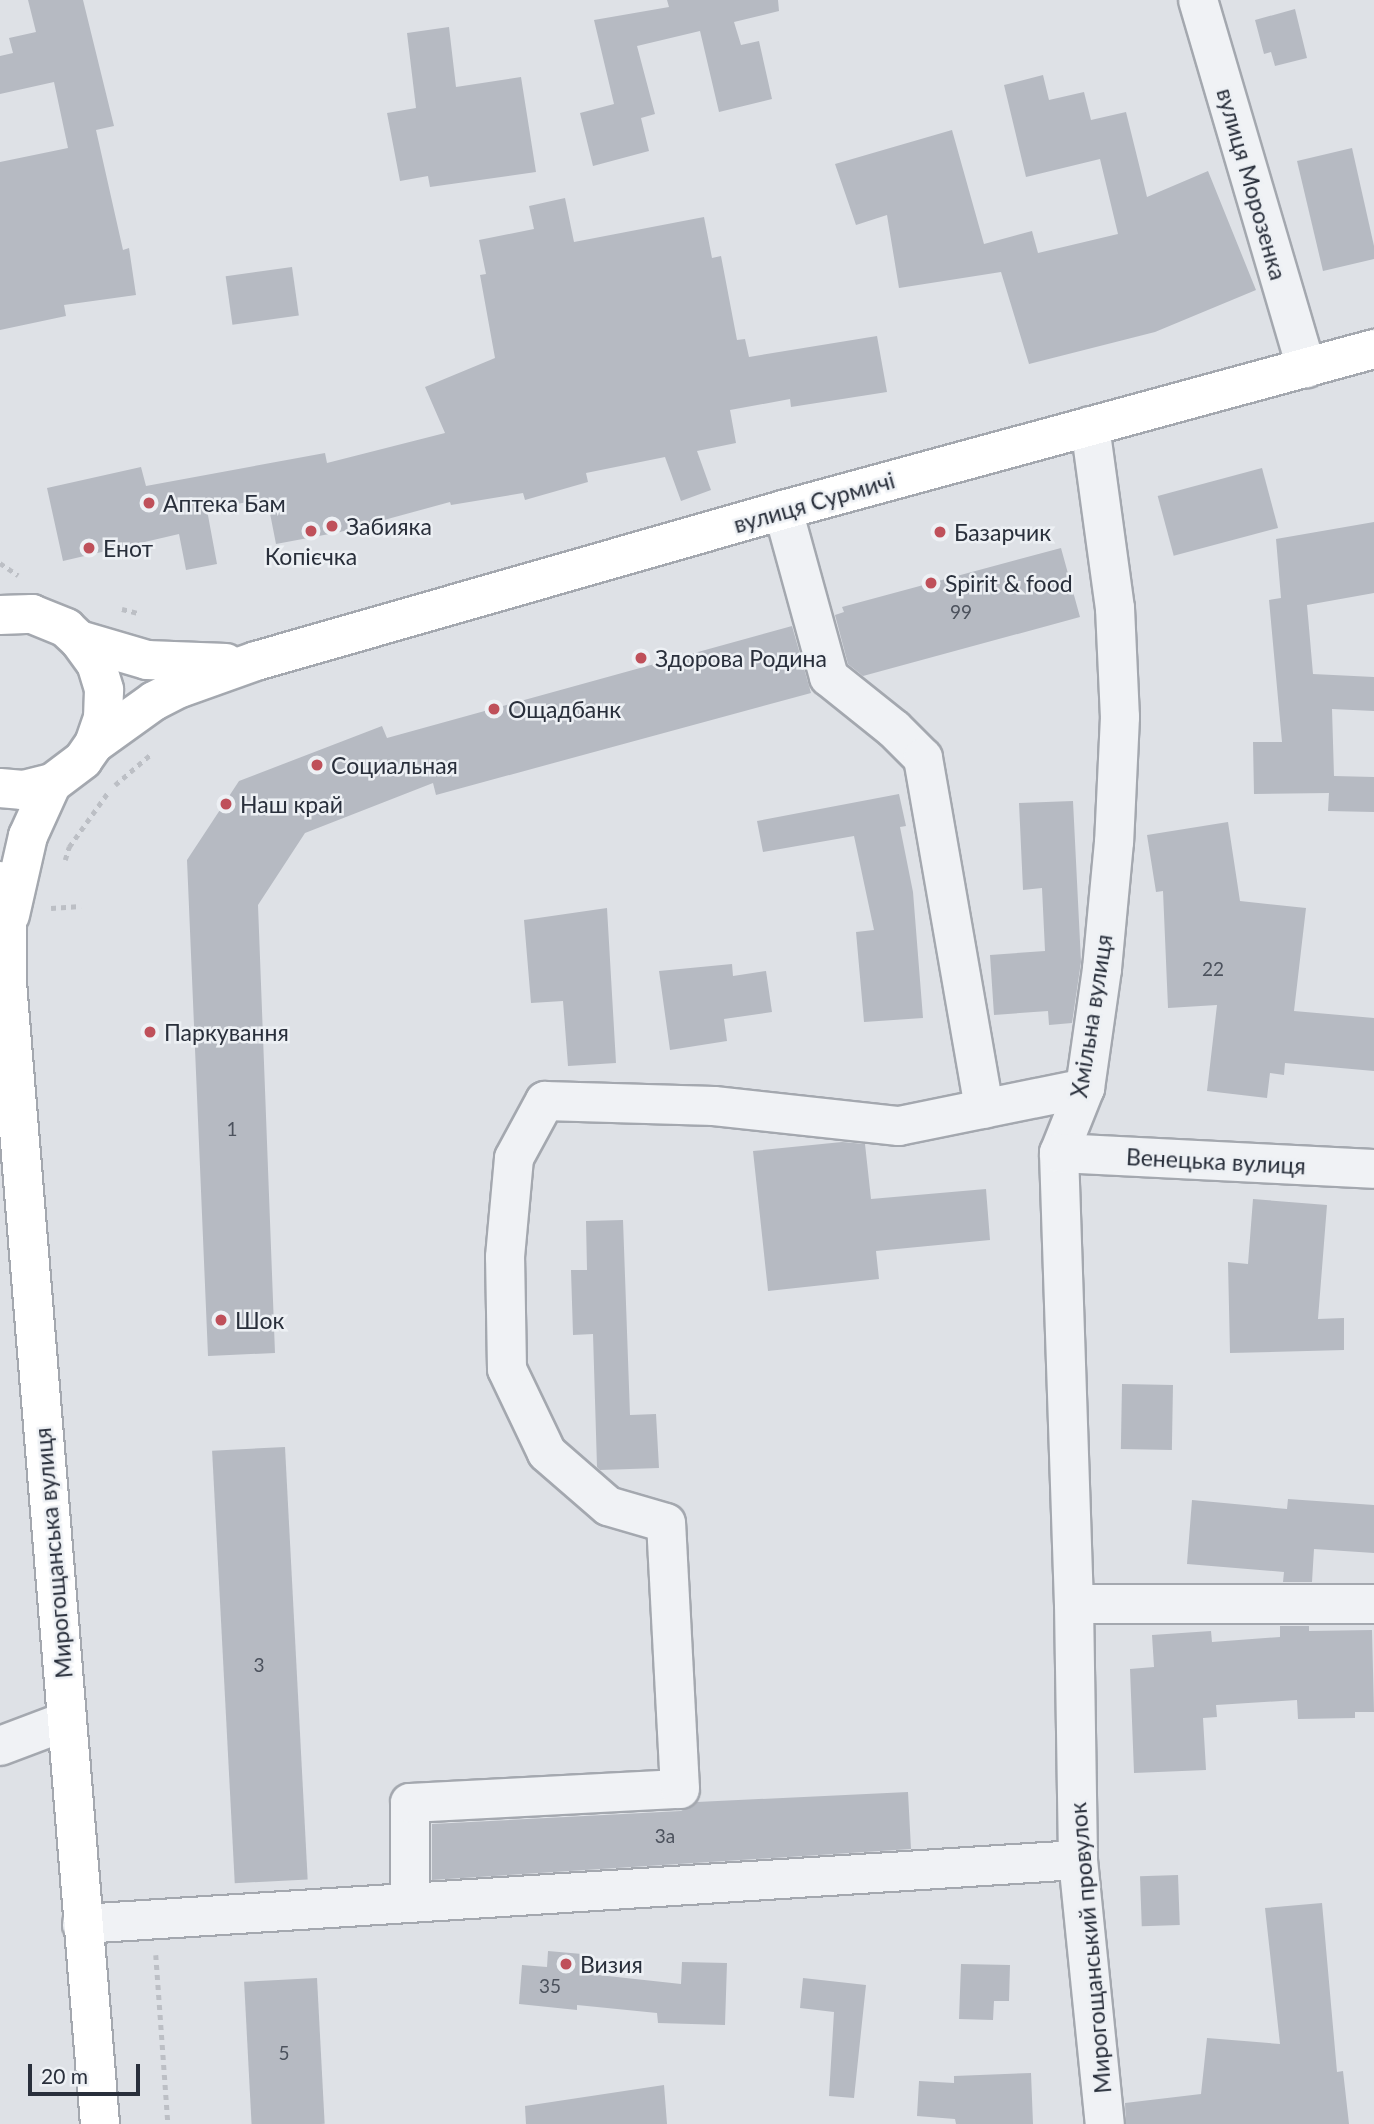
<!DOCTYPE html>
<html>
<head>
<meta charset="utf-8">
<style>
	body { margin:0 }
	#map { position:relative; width:1374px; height:2124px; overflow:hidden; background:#dee1e6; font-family:Lato,sans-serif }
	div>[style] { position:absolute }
	.building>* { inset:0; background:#b6bac2; transform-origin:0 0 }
	.path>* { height:4.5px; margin-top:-2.25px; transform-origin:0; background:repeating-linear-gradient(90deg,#bcbfc5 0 5px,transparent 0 10px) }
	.roads { filter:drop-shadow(2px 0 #a4a8af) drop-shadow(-2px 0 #a4a8af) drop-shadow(0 2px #a4a8af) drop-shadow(0 -2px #a4a8af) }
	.minor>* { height:38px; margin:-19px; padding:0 19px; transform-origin:19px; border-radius:19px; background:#f0f2f5 }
	.major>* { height:38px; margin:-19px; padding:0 19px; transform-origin:19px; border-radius:19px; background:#fff }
	.dots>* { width:19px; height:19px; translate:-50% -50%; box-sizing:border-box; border:4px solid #edf0f4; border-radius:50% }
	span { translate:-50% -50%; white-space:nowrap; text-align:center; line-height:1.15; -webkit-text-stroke:5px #edf0f4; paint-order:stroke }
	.number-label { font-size:19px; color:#4c525d }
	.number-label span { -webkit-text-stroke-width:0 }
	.street-label { font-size:23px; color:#292f3b }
	.poi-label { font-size:23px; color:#292f3b }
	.left { translate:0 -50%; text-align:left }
	.scale { position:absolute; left:28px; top:2064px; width:112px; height:32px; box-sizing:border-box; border:4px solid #292f3b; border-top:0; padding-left:9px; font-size:21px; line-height:24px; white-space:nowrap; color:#292f3b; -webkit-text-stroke:5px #edf0f4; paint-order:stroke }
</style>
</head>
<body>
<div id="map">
	<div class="building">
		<div style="clip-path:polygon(28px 0,83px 0,114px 126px,96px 130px,123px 250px,129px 248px,136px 295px,64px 305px,66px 316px,0 330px,0 162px,68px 148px,54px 82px,0 94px,0 56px,13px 53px,9px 38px,36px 32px)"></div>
		<div style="clip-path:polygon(667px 0,778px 0,779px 11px,734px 22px,741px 45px,759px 41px,772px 99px,719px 112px,700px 31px,637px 46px,655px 114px,641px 118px,649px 151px,593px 166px,580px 113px,614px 104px,594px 20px,669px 7px)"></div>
		<div style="clip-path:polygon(1295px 9px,1307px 58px,1275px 66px,1271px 52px,1264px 54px,1255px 20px)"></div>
		<div style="clip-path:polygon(449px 27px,456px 87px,521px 77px,536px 172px,430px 187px,428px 176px,400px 181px,387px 113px,416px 108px,407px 33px)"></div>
		<div style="clip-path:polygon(1043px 75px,1049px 100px,1084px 92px,1091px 120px,1126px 112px,1147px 197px,1208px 171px,1256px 290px,1155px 332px,1029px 364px,1001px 272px,899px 288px,887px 215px,856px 225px,835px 164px,952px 130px,984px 244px,1032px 231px,1038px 253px,1118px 234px,1100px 159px,1026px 177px,1004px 85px)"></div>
		<div style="clip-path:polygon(1352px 148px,1374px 246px,1374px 259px,1323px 271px,1297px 161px)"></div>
		<div style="clip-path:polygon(565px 198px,574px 242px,704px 217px,712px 258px,721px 256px,737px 340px,745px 339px,749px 357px,877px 336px,887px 392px,791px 407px,790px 399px,730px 410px,736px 443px,697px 451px,711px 490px,681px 501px,665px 457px,586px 473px,588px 482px,525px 500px,523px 493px,451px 505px,450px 502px,340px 532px,276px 544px,267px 498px,207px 510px,217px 564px,186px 570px,179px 534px,63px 561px,47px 488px,141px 467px,146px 486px,325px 453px,327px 463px,445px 433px,425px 387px,495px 358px,480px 275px,486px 274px,479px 240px,534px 229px,529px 206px)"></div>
		<div style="left:292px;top:267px;width:49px;height:67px;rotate:82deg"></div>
		<div style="left:1262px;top:468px;width:62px;height:108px;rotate:75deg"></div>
		<div style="clip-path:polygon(1374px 522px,1374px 593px,1307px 605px,1313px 674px,1374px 677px,1374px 711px,1332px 709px,1334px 776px,1374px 777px,1374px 812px,1328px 811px,1329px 793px,1254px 794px,1253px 742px,1282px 742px,1269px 600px,1281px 598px,1276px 539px)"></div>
		<div style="clip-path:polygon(1061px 548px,1080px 617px,863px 676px,848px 664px,835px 615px,844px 612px,842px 607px)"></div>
		<div style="clip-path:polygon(792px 626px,811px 693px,436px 795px,433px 783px,305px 833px,258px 905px,275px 1353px,208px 1356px,187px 860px,239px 781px,382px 726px,387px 738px)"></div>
		<div style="clip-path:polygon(899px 794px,906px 826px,900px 827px,913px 892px,923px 1018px,864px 1022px,856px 932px,874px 930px,854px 836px,763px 852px,757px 821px)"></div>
		<div style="clip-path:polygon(1073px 801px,1081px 962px,1072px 1023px,1049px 1025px,1048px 1011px,994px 1015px,990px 955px,1045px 951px,1042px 888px,1023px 890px,1019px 803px)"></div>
		<div style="clip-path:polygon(1228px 822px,1240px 901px,1306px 908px,1294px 1011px,1374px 1018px,1374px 1071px,1285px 1063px,1284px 1075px,1270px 1073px,1267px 1098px,1207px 1091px,1217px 1005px,1168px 1008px,1163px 891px,1156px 892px,1147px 835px)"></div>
		<div style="clip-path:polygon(607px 908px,616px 1063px,568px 1066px,563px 1001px,531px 1003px,524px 920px)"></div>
		<div style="clip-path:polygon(732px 964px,733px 976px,766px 971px,772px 1012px,724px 1019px,727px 1041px,670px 1050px,659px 971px)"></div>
		<div style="clip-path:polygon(842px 1142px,865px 1144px,871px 1199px,986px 1189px,990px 1240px,876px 1251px,879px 1279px,768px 1291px,753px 1151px)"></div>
		<div style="clip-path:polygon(1253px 1199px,1327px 1205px,1318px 1319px,1344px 1318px,1344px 1350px,1230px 1353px,1228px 1262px,1248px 1264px)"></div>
		<div style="clip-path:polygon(623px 1220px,630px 1415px,656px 1414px,659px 1468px,600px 1470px,597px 1467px,593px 1334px,573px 1335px,571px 1270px,587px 1270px,586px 1221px)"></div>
		<div style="left:1122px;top:1384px;width:51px;height:65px;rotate:1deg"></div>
		<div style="left:285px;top:1447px;width:433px;height:73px;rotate:87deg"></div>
		<div style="clip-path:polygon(1288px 1499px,1374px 1505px,1374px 1553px,1314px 1549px,1312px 1582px,1283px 1582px,1284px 1572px,1187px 1564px,1192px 1500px,1287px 1509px)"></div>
		<div style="clip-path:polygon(1280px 1626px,1309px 1626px,1309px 1631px,1372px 1630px,1374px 1712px,1355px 1712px,1355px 1718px,1298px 1719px,1297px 1700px,1216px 1705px,1217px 1717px,1203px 1718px,1206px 1770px,1134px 1773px,1130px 1669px,1154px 1667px,1152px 1635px,1211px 1631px,1212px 1642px,1280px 1637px)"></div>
		<div style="clip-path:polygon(908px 1792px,911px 1849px,432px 1880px,432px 1824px,681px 1811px,697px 1802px)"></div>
		<div style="left:1178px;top:1875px;width:50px;height:38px;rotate:88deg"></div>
		<div style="clip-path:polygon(1322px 1903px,1337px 2072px,1343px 2071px,1349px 2124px,1126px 2124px,1125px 2103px,1201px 2094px,1207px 2038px,1280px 2044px,1265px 1908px)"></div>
		<div style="clip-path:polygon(548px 1951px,582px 1954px,580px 1973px,681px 1984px,682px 1962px,727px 1963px,725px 2025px,658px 2023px,657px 2013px,577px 2005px,577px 2010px,519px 2004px,522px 1965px,547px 1967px)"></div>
		<div style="clip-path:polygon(961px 1964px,1010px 1965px,1009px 2001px,994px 2001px,993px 2020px,959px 2019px)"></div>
		<div style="left:317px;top:1978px;width:146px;height:73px;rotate:87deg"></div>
		<div style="clip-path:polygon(803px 1978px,866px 1985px,854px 2098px,829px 2096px,834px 2012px,800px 2008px)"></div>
		<div style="clip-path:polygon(1031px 2073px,1033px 2124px,956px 2124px,955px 2119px,917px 2116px,919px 2081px,954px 2083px,954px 2076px)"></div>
		<div style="clip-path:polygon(664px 2085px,667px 2124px,526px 2124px,525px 2106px)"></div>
	</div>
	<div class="path">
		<div style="left:0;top:563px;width:22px;rotate:34deg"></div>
		<div style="left:122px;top:609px;width:16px;rotate:14deg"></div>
		<div style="left:115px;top:785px;width:48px;rotate:-40.7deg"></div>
		<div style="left:65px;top:860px;width:14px;rotate:-73deg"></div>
		<div style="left:69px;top:847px;width:69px;rotate:-54.5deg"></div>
		<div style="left:51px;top:908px;width:30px;rotate:-4deg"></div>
		<div style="left:156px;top:1955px;width:169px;rotate:85.9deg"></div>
	</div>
	<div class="roads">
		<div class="minor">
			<div style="left:1198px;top:0;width:384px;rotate:73.6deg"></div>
			<div style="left:1090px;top:426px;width:184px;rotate:82.2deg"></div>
			<div style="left:1115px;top:608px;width:109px;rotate:87.4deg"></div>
			<div style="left:1120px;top:717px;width:125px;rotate:92.7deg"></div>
			<div style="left:1114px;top:842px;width:128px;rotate:95.4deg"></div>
			<div style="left:1102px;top:969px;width:120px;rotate:98.1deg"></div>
			<div style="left:1085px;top:1088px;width:70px;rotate:111.8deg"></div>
			<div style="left:1059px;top:1153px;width:451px;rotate:88.1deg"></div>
			<div style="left:1074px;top:1604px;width:256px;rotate:89.1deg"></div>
			<div style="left:1078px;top:1860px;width:265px;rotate:84.2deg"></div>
			<div style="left:783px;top:510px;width:173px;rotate:74.6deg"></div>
			<div style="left:829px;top:677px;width:83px;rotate:38.7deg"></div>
			<div style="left:894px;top:729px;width:41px;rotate:45deg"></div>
			<div style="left:923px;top:758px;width:356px;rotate:80.1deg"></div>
			<div style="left:1059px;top:1153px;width:315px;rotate:2.9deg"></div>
			<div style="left:1074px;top:1604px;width:300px"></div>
			<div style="left:0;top:1746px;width:71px;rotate:-20.7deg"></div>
			<div style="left:410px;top:1903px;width:100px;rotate:-90deg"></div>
			<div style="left:410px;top:1803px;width:270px;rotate:-3deg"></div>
			<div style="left:680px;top:1789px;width:266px;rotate:-93deg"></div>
			<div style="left:666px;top:1523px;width:60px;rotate:-163.7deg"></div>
			<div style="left:608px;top:1506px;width:81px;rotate:-139deg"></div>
			<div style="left:547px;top:1453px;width:93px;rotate:-115.5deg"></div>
			<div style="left:507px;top:1369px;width:112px;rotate:-91deg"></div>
			<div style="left:505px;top:1257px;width:99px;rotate:-84.8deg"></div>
			<div style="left:514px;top:1158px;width:65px;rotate:-61.5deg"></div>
			<div style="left:545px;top:1101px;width:169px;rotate:1.7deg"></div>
			<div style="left:714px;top:1106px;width:186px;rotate:6.2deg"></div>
			<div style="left:899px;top:1126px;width:190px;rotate:-11.5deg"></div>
			<div style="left:82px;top:1924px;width:998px;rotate:-3.68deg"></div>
		</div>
		<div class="major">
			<div style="left:0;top:615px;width:32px;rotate:-2deg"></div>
			<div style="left:32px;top:614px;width:37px;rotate:22deg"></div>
			<div style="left:66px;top:628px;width:18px;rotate:43deg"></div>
			<div style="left:79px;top:640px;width:29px;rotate:54deg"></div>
			<div style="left:96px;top:663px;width:28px;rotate:73deg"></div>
			<div style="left:104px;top:690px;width:28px;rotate:92deg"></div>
			<div style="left:103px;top:718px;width:28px;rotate:109deg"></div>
			<div style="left:94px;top:744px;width:19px;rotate:125deg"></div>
			<div style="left:83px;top:760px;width:39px;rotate:143deg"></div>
			<div style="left:52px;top:783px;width:30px;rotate:166deg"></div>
			<div style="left:23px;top:790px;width:23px;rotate:-175deg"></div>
			<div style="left:79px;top:640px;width:71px;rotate:16.4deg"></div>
			<div style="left:147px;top:660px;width:79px;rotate:2.2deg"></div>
			<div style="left:94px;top:744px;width:74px;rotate:-35.6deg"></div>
			<div style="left:154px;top:701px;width:29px;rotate:-27deg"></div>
			<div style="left:180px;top:688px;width:81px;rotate:-19.6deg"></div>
			<div style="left:256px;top:661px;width:548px;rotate:-15.99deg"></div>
			<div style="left:783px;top:510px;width:613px;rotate:-15.24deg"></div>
			<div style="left:0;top:881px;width:47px;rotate:81.3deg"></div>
			<div style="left:7px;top:927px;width:56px;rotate:90deg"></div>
			<div style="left:7px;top:983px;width:1145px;rotate:85.34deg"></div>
			<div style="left:10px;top:915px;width:81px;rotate:-77.2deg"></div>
			<div style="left:28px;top:836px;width:58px;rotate:-65.6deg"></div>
		</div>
	</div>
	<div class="dots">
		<div style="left:149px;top:503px;background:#bf505a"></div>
		<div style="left:332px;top:526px;background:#bf505a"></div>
		<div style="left:311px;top:531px;background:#bf505a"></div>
		<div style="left:940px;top:532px;background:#bf505a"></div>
		<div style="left:89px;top:548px;background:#bf505a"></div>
		<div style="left:931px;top:583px;background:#bf505a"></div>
		<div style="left:641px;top:658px;background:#bf505a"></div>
		<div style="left:494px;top:709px;background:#bf505a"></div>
		<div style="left:317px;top:765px;background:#bf505a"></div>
		<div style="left:226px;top:804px;background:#bf505a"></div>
		<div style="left:150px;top:1032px;background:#bf505a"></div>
		<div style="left:221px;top:1320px;background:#bf505a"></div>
		<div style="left:566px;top:1964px;background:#bf505a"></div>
	</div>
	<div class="number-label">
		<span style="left:961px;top:612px">99</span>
		<span style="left:1213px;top:969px">22</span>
		<span style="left:232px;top:1129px">1</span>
		<span style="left:259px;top:1665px">3</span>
		<span style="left:665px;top:1836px">3а</span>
		<span style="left:550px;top:1986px">35</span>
		<span style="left:284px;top:2053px">5</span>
	</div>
	<div class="street-label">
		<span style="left:1252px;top:184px;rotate:74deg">вулиця Морозенка</span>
		<span style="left:814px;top:502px;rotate:-16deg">вулиця Сурмичі</span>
		<span style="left:1091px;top:1016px;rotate:-81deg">Хмільна вулиця</span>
		<span style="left:1216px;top:1161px;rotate:3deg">Венецька вулиця</span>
		<span style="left:53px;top:1553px;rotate:-95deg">Мирогощанська вулиця</span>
		<span style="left:1090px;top:1948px;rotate:-95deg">Мирогощанський провулок</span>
	</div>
	<div class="poi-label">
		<span class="left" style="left:163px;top:503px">Аптека Бам</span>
		<span class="left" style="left:346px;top:526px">Забияка</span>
		<span class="left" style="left:954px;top:532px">Базарчик</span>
		<span class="left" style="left:103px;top:548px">Енот</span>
		<span style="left:311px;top:556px">Копієчка</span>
		<span class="left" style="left:945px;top:583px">Spirit &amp; food</span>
		<span class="left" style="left:655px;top:658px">Здорова Родина</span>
		<span class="left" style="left:508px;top:709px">Ощадбанк</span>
		<span class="left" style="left:331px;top:765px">Социальная</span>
		<span class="left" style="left:240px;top:804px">Наш край</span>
		<span class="left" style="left:164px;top:1032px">Паркування</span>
		<span class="left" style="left:235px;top:1320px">Шок</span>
		<span class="left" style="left:580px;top:1964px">Визия</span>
	</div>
	<div class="scale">20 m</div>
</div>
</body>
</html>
